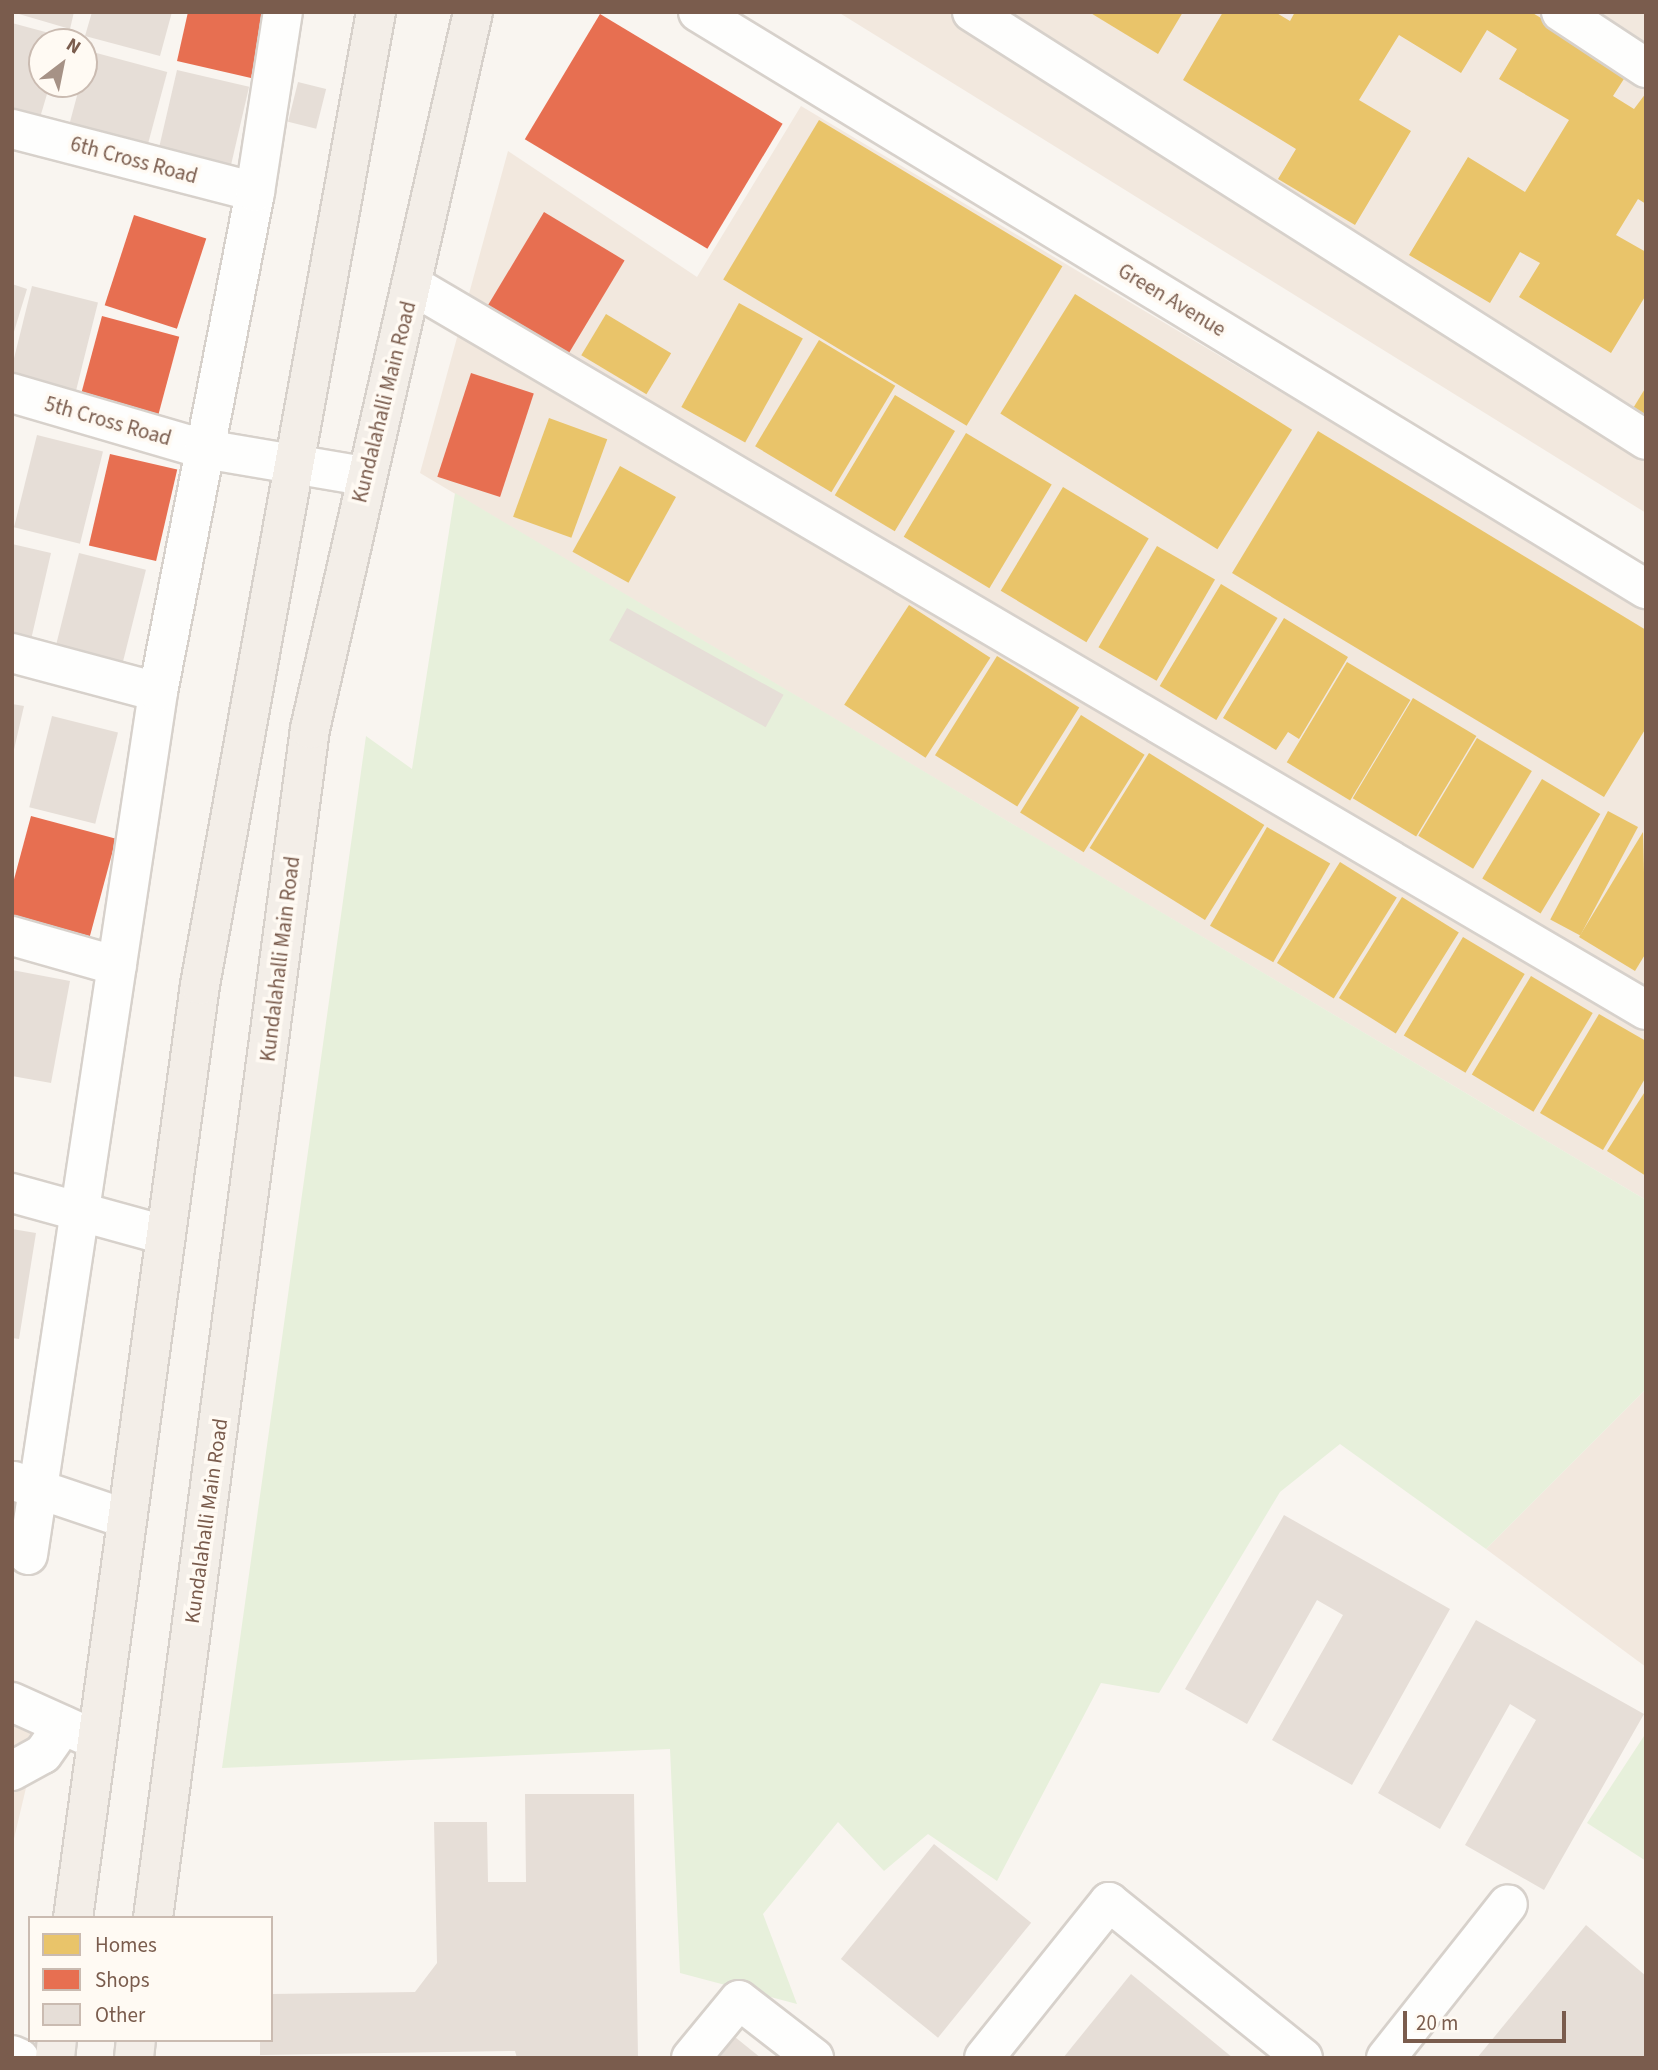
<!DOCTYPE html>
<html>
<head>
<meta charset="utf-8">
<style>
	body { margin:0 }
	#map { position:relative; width:1658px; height:2070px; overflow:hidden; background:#f9f5f0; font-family:"Source Sans 3",sans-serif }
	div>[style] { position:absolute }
	.residential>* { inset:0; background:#f2e8de }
	.green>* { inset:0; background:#e7f0db }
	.homes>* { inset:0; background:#e9c46a; transform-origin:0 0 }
	.shops>* { inset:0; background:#e76f51; transform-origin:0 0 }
	.building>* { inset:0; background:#e6ded7; transform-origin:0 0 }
	.roads { filter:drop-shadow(2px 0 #d7d1cb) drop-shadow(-2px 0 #d7d1cb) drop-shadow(0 2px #d7d1cb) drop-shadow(0 -2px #d7d1cb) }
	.minor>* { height:38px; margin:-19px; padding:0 19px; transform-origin:19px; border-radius:19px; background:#fefefd }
	.major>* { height:38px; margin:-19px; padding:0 19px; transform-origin:19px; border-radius:19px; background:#f3eee8 }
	span { translate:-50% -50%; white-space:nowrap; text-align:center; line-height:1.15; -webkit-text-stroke:7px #fffaf3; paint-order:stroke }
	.street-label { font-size:21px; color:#7a5c4d }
	.frame { position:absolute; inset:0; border:14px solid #7a5c4d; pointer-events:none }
	.legend { position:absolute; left:28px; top:1916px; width:245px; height:126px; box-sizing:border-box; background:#fffaf3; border:2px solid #cabbb1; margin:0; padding:9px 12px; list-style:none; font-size:21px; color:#7a5c4d }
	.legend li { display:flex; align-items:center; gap:14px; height:35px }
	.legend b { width:35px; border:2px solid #cabbb1 }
	.north { position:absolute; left:28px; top:28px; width:70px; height:70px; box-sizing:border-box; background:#fffaf3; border:2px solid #cabbb1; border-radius:50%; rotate:32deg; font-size:19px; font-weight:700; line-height:28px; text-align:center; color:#7a5c4d }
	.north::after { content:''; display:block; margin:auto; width:24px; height:32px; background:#a69286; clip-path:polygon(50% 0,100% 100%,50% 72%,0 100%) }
	.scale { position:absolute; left:1403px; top:2011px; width:163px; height:32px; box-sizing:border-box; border:4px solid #7a5c4d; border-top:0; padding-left:9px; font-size:21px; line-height:24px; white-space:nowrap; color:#7a5c4d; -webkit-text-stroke:5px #fffaf3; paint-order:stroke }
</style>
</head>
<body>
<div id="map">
	<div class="residential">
		<div style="clip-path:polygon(838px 12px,1646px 12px,1646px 513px)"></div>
		<div style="clip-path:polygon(801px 106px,1646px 610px,1646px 1200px,420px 473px,508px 151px,697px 277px)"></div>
		<div style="clip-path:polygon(1646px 1389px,1646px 1667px,1486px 1549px)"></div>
		<div style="clip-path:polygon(12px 1679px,48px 1695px,12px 1847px)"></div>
	</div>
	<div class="green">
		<div style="clip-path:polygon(455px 493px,1646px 1200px,1646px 1389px,1486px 1549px,1340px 1444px,1280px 1492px,1159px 1693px,1101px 1683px,997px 1881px,928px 1834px,884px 1871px,838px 1822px,763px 1914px,797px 2004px,680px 1973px,670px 1749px,222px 1768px,366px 736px,412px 769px)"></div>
		<div style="clip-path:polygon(1646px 1733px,1646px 1861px,1587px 1823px)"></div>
	</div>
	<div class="homes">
		<div style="clip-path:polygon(1089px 12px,1183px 12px,1158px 54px)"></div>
		<div style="clip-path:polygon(1223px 12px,1275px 12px,1290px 21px,1295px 12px,1531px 12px,1629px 71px,1613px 96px,1634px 109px,1646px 93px,1646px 204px,1638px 199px,1616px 235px,1646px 252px,1646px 295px,1611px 353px,1519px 297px,1540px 263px,1520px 252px,1490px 303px,1409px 255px,1468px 157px,1525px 192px,1569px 120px,1499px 79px,1517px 49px,1487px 30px,1461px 73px,1399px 35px,1359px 100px,1411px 131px,1355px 225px,1278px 179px,1296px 149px,1183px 80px)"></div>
		<div style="left:819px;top:120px;width:284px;height:186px;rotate:31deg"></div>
		<div style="left:1075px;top:294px;width:256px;height:141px;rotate:32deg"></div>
		<div style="left:739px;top:303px;width:73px;height:119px;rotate:29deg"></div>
		<div style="left:606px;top:314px;width:76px;height:48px;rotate:31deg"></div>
		<div style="left:819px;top:340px;width:89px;height:124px;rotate:31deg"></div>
		<div style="clip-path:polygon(1646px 387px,1646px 419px,1632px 410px)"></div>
		<div style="left:895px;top:395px;width:70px;height:117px;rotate:31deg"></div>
		<div style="left:549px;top:418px;width:62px;height:105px;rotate:20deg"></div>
		<div style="clip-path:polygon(1318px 431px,1646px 630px,1646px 728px,1604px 797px,1232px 573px)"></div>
		<div style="left:966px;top:433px;width:100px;height:121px;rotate:31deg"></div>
		<div style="left:620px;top:466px;width:64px;height:98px;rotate:29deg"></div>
		<div style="left:1063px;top:487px;width:100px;height:121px;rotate:31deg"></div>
		<div style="left:1157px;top:546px;width:67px;height:117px;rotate:30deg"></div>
		<div style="left:1221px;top:584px;width:66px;height:119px;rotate:31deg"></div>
		<div style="left:909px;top:605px;width:97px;height:119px;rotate:33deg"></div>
		<div style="clip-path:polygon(1284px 618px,1348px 657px,1299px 739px,1288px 732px,1276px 750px,1223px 718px)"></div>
		<div style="left:997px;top:656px;width:97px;height:117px;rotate:32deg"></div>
		<div style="left:1347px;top:662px;width:74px;height:117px;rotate:31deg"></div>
		<div style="left:1413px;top:698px;width:74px;height:117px;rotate:31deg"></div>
		<div style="left:1081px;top:715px;width:75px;height:115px;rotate:32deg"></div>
		<div style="left:1477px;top:738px;width:64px;height:114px;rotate:31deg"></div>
		<div style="left:1149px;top:753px;width:136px;height:112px;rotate:32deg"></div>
		<div style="left:1542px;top:779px;width:68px;height:116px;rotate:31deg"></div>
		<div style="left:1608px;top:811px;width:34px;height:123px;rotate:28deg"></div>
		<div style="left:1267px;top:827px;width:73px;height:114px;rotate:30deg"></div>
		<div style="clip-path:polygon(1643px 832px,1646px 953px,1635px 971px,1579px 937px)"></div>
		<div style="left:1340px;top:862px;width:67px;height:119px;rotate:32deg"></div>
		<div style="left:1402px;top:897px;width:67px;height:119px;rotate:32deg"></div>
		<div style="left:1463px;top:937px;width:72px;height:115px;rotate:31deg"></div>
		<div style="left:1531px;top:976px;width:72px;height:115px;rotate:31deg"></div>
		<div style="clip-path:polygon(1599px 1014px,1646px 1041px,1646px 1077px,1603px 1150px,1540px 1113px)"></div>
		<div style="clip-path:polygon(1646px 1090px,1646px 1176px,1607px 1151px)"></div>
	</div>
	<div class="shops">
		<div style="clip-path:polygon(188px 12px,265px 12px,251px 78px,177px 61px)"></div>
		<div style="left:600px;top:14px;width:213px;height:146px;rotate:31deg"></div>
		<div style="left:544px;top:212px;width:94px;height:117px;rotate:31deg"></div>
		<div style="left:134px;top:215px;width:76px;height:95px;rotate:18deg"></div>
		<div style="left:102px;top:316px;width:80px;height:92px;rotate:15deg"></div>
		<div style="left:471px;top:373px;width:66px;height:109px;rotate:18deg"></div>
		<div style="left:110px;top:454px;width:69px;height:94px;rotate:13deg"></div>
		<div style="left:31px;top:816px;width:88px;height:101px;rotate:15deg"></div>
	</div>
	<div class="building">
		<div style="clip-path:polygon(12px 12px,74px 12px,70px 29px)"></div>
		<div style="clip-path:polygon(92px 12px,172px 12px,160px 56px,85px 36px)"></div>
		<div style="clip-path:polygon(12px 23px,64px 37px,42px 42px,42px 84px,50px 84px,39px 121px,12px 113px)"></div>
		<div style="left:89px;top:51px;width:81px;height:81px;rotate:15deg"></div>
		<div style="left:177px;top:70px;width:74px;height:85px;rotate:13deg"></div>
		<div style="left:298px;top:82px;width:29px;height:41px;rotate:14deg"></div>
		<div style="clip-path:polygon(12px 284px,27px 289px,13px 335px,12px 335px)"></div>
		<div style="left:32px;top:286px;width:68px;height:95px;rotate:14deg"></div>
		<div style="left:37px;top:435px;width:68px;height:95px;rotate:14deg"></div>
		<div style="clip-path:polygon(12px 544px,51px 553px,30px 644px,12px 639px)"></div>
		<div style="left:79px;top:553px;width:69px;height:95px;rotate:14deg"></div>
		<div style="left:627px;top:608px;width:179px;height:37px;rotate:29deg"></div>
		<div style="clip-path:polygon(12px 704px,24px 706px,13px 754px,12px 754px)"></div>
		<div style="left:52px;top:716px;width:68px;height:94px;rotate:14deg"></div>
		<div style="clip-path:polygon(12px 970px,70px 981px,51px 1083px,12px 1076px)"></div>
		<div style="clip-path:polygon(12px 1229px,36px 1233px,19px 1339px,12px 1338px)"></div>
		<div style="clip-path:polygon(1284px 1515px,1450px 1609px,1352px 1785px,1272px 1740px,1343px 1615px,1317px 1600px,1247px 1724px,1185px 1689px)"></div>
		<div style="clip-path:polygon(1476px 1620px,1644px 1714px,1544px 1890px,1465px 1845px,1536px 1720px,1510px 1704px,1440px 1829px,1378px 1793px)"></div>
		<div style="clip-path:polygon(525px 1794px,634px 1794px,638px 2058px,517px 2058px,515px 2051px,260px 2055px,260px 2040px,271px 2040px,271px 1994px,415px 1992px,437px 1963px,434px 1822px,487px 1822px,488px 1882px,526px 1882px)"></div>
		<div style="left:934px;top:1844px;width:125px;height:148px;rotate:39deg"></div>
		<div style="clip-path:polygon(1586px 1925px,1646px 1976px,1646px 2058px,1477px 2058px)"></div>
		<div style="clip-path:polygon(1131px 1974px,1233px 2058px,1063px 2058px)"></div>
		<div style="clip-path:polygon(730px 2033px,761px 2058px,710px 2058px)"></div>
	</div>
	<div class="roads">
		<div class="minor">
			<div style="left:698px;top:12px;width:1110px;rotate:31.33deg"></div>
			<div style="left:972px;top:12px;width:798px;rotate:32.42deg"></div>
			<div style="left:1561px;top:12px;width:102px;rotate:33.4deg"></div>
			<div style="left:12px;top:129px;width:251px;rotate:14.5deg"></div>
			<div style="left:412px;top:285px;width:1431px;rotate:30.44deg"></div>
			<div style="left:12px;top:393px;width:200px;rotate:16.3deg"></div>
			<div style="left:204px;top:449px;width:161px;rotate:9.6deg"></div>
			<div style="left:12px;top:653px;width:151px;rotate:15deg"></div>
			<div style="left:12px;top:936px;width:109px;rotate:15.9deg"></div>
			<div style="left:12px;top:1193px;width:159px;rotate:15.4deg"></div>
			<div style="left:14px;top:1481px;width:119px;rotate:18.6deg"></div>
			<div style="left:28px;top:1555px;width:873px;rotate:-81.43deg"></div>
			<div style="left:158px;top:692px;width:509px;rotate:-79.02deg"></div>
			<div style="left:255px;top:192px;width:182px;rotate:-81.2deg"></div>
			<div style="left:12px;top:1702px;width:92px;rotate:24.3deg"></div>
			<div style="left:12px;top:1771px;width:35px;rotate:-29deg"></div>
			<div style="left:43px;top:1754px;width:35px;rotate:-55deg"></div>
			<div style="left:12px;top:2055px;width:8px;rotate:23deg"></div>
			<div style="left:691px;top:2058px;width:75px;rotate:-50.4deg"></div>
			<div style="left:739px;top:2000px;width:95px;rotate:37.7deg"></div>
			<div style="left:984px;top:2058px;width:200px;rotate:-51.3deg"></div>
			<div style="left:1109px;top:1902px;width:249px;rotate:38.8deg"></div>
			<div style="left:1386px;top:2058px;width:196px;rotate:-51.6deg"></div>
		</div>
		<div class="major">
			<div style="left:73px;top:1918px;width:942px;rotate:-82.25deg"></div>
			<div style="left:200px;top:985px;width:989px;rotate:-79.75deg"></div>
			<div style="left:153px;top:1918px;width:1199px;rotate:-82.48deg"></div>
			<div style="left:310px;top:729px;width:735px;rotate:-77.19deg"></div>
			<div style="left:55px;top:2058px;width:18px;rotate:-84deg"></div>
			<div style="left:134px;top:2058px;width:18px;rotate:-84deg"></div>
		</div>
	</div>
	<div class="street-label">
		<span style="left:134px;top:160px;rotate:15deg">6th Cross Road</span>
		<span style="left:1172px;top:300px;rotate:31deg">Green Avenue</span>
		<span style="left:384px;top:402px;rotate:-76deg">Kundalahalli Main Road</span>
		<span style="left:108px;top:421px;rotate:16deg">5th Cross Road</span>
		<span style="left:280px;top:959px;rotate:-83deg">Kundalahalli Main Road</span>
		<span style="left:206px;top:1521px;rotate:-82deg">Kundalahalli Main Road</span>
	</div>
	<div class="frame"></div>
	<ul class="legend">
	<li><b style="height:19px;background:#e9c46a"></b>Homes</li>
	<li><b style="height:19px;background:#e76f51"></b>Shops</li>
	<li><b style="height:19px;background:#e6ded7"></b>Other</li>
	</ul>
	<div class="north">N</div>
	<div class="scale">20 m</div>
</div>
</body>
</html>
